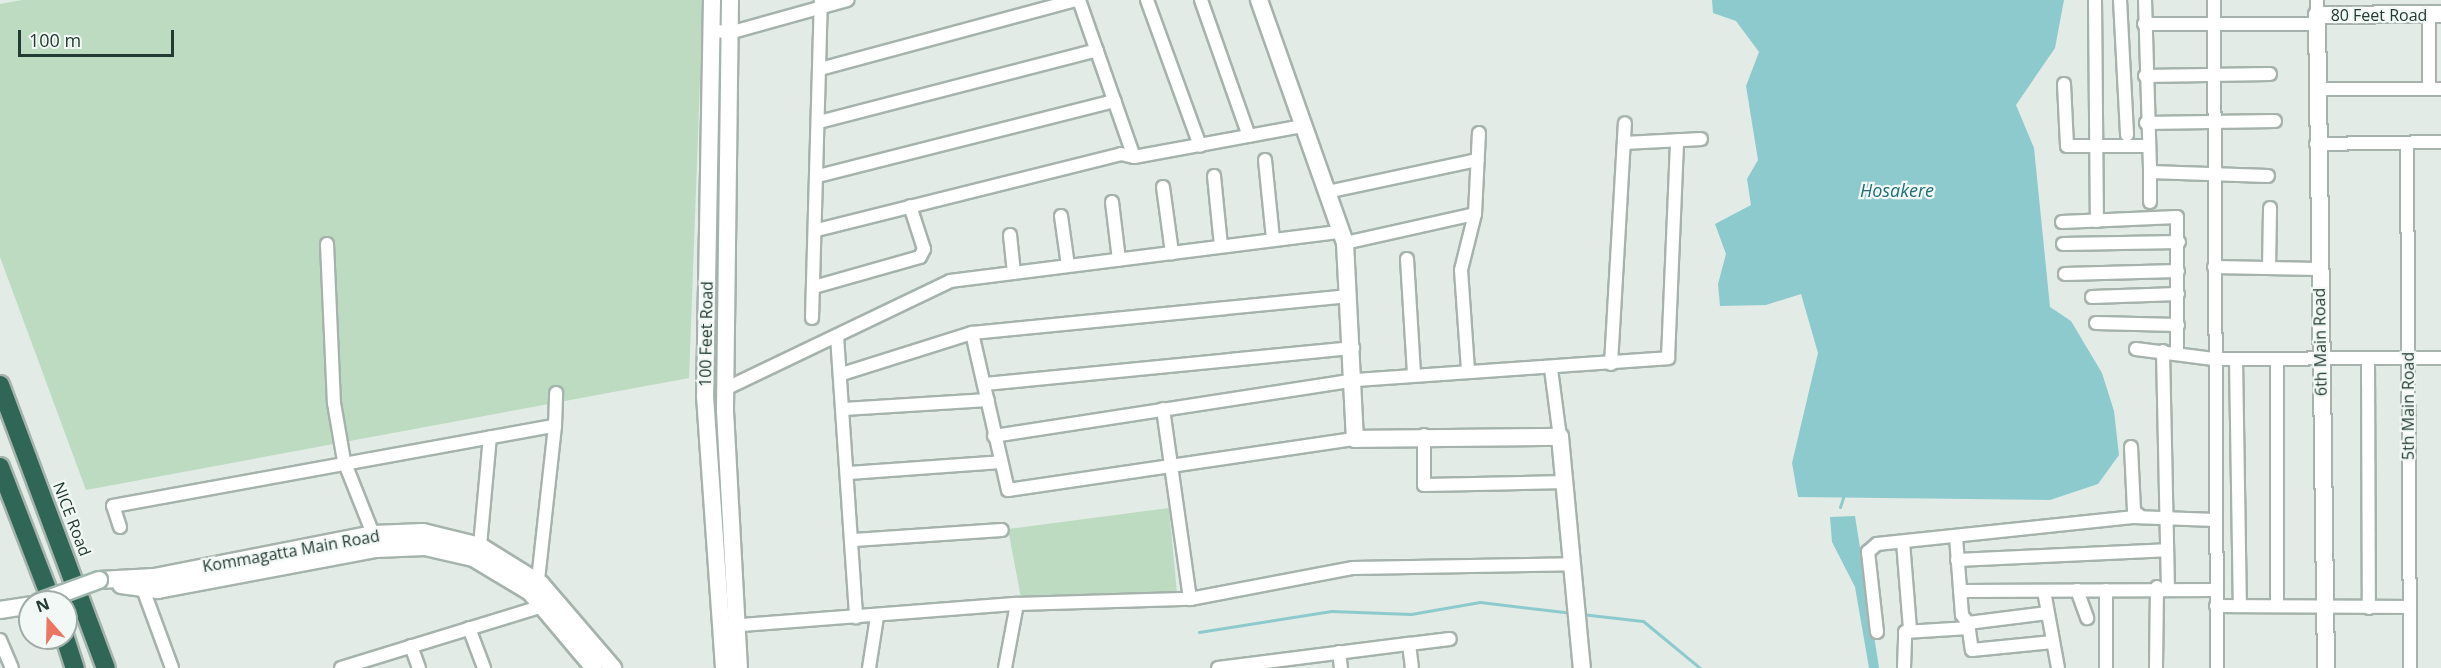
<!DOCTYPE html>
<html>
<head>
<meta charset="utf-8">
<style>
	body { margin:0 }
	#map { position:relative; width:2441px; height:668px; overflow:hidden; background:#e2ebe6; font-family:"Open Sans",sans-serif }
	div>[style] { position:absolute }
	.green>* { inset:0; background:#bcdbc1 }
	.water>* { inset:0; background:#8dcace }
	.stream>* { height:3px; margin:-1.5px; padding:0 1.5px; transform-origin:1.5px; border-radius:1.5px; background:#8dcace }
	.roads { filter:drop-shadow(2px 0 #a5b3ac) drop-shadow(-2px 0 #a5b3ac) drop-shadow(0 2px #a5b3ac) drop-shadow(0 -2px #a5b3ac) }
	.street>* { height:12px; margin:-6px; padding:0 6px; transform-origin:6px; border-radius:6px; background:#fff }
	.secondary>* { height:16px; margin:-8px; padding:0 8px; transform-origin:8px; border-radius:8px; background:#fff }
	.highway>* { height:18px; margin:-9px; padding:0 9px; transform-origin:9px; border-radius:9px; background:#306656 }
	.bridges { filter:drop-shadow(2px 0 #a1b7ad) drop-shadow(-2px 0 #a1b7ad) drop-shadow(0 2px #a1b7ad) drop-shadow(0 -2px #a1b7ad) }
	.secondary-bridge>* { height:16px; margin:-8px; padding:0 8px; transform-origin:8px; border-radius:8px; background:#fff }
	span { translate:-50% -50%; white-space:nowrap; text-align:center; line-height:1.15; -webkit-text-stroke:4.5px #f2f8f5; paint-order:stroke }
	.street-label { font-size:16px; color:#233b32 }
	.water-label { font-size:18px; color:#206f74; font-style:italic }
	.north { position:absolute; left:18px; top:590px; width:60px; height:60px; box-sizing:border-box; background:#f2f8f5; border:2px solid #9faca7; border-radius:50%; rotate:340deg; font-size:16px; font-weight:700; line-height:24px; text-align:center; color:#233b32 }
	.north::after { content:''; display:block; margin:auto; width:21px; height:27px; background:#eb7561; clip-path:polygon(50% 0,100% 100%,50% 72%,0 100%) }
	.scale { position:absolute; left:18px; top:30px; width:156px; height:27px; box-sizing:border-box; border:3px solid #233b32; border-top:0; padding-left:8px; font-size:18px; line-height:21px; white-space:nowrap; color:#233b32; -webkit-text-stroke:4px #f2f8f5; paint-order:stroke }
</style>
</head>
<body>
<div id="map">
	<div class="green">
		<div style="clip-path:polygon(22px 0,703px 0,689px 378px,86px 490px,0 257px,0 4px)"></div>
		<div style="clip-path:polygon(1169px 508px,1177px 594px,1021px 598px,1008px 529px)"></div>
	</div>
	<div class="water">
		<div style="clip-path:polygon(1712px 0,2064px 0,2055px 48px,2016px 105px,2034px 148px,2050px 307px,2071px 321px,2102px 373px,2114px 411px,2119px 455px,2098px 484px,2050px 500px,1798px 497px,1792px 463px,1818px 353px,1801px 294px,1766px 305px,1720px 306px,1718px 284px,1726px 254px,1715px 224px,1751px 205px,1747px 179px,1758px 160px,1746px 86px,1759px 52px,1736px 21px,1713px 13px)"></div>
		<div style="clip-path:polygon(1855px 516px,1878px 661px,1879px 668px,1869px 668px,1855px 587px,1832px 542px,1830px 517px)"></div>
	</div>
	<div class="stream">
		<div style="left:1840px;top:507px;width:13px;rotate:-72deg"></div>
		<div style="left:1581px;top:614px;width:62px;rotate:6.4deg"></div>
		<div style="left:1643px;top:621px;width:74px;rotate:39.5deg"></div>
		<div style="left:1199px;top:632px;width:134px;rotate:-9deg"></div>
		<div style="left:1331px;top:611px;width:80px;rotate:2.1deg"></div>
		<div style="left:1411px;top:614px;width:70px;rotate:-9.9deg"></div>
		<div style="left:1480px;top:602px;width:93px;rotate:6.8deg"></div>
	</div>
	<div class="roads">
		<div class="street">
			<div style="left:1079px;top:0;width:166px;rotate:70.7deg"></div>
			<div style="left:1147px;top:0;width:155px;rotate:70deg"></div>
			<div style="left:1201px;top:0;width:144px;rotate:70.6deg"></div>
			<div style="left:2095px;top:0;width:221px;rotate:89.5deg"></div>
			<div style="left:2120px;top:0;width:135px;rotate:87deg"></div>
			<div style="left:2145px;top:0;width:172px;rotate:88.3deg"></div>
			<div style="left:2150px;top:172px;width:118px;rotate:1.9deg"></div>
			<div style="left:2214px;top:0;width:668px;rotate:89.74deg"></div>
			<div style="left:2317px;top:0;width:15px;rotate:90deg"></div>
			<div style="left:2429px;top:15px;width:74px;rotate:90deg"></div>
			<div style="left:2144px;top:24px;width:173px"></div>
			<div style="left:712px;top:30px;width:17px;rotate:10deg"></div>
			<div style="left:729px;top:33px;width:123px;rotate:-15.6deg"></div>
			<div style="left:820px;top:69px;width:264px;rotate:-15.1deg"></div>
			<div style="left:2145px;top:76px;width:125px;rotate:-0.9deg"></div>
			<div style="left:2064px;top:84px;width:62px;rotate:87.2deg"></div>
			<div style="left:2067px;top:146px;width:80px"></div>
			<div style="left:2316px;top:89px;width:125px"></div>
			<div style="left:819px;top:122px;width:287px;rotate:-14.5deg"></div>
			<div style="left:2146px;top:123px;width:129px;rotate:-0.9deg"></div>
			<div style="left:1625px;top:143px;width:76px;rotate:-3deg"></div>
			<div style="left:2407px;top:143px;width:525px;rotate:89.67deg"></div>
			<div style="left:2316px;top:144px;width:125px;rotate:-0.9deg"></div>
			<div style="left:1265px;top:160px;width:79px;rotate:84.2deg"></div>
			<div style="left:818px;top:176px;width:306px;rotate:-14.2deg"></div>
			<div style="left:1214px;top:176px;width:70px;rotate:84.3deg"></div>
			<div style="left:1163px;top:187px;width:67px;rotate:82.2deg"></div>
			<div style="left:1327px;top:192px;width:154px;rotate:-12deg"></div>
			<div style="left:1112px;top:202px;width:58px;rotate:83.1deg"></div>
			<div style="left:2150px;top:202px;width:30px;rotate:-90deg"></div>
			<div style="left:1061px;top:216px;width:50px;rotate:82deg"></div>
			<div style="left:2062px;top:222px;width:115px;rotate:-2.5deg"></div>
			<div style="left:2177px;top:217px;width:136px;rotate:90deg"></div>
			<div style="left:817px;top:230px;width:313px;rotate:-14deg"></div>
			<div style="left:1121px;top:154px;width:13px;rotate:13deg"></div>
			<div style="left:1134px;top:157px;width:172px;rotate:-10.4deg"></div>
			<div style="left:1010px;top:235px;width:38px;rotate:84deg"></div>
			<div style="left:1345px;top:243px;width:133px;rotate:-12.6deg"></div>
			<div style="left:1475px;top:214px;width:81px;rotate:-87.2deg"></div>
			<div style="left:327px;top:244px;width:159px;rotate:87.5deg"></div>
			<div style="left:334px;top:403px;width:59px;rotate:80.2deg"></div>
			<div style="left:344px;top:461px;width:79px;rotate:68.3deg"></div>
			<div style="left:2063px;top:244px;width:116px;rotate:-1deg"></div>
			<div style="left:1407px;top:259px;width:114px;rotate:86.5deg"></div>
			<div style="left:2214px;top:267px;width:104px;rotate:1.1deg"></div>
			<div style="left:2269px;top:268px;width:60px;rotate:-89deg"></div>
			<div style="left:2065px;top:274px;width:113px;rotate:-1.5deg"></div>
			<div style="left:814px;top:287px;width:110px;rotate:-15.8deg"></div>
			<div style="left:920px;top:257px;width:9px;rotate:-63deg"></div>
			<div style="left:924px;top:249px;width:45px;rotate:-108deg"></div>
			<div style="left:2092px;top:297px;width:86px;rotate:-2deg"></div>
			<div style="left:812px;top:318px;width:318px;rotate:-88.4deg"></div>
			<div style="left:2096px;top:323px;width:82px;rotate:1.4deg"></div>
			<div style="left:972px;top:333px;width:161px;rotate:77.1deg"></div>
			<div style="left:1008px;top:490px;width:351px;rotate:-8.4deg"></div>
			<div style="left:837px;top:336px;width:282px;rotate:86.1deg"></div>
			<div style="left:2136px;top:349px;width:78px;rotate:7.4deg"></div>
			<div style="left:2213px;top:359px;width:228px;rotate:-0.3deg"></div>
			<div style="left:2163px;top:351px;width:235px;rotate:88.8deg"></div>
			<div style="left:2236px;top:359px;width:247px;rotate:89.1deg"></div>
			<div style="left:2368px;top:359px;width:249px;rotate:89.8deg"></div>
			<div style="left:1611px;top:364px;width:241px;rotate:-86.7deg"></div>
			<div style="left:1551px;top:369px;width:69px;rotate:82.5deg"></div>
			<div style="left:1468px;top:370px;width:100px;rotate:-94deg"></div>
			<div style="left:1461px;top:270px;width:58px;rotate:-76deg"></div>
			<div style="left:842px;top:374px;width:136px;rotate:-17.5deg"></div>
			<div style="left:972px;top:333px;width:379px;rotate:-5.6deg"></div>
			<div style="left:985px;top:384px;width:370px;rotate:-5.6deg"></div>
			<div style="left:725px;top:389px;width:250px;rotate:-25.6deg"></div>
			<div style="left:950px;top:281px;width:393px;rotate:-7.2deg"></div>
			<div style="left:844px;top:409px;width:144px;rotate:-3.6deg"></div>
			<div style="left:1163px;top:409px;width:192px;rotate:81.9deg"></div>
			<div style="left:555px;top:426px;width:33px;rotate:-88deg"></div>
			<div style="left:1424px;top:435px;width:50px;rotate:90deg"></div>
			<div style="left:1424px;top:485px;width:141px;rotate:-1.2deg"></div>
			<div style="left:994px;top:436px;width:365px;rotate:-8.8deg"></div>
			<div style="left:1355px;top:380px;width:314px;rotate:-4deg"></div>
			<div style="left:1668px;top:358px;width:218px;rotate:-87.6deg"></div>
			<div style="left:2131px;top:447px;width:64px;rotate:87.3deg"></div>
			<div style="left:2134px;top:511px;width:8px;rotate:40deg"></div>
			<div style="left:849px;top:473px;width:152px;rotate:-4.1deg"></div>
			<div style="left:120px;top:527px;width:22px;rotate:-108deg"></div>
			<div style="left:113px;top:506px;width:449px;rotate:-10.3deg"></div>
			<div style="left:555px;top:426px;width:164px;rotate:96.3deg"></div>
			<div style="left:1956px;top:537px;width:78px;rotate:85.6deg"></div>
			<div style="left:1962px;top:615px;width:10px;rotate:53deg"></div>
			<div style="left:1968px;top:623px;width:80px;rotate:-7.2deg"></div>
			<div style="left:854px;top:540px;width:148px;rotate:-3.9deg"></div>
			<div style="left:1903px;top:542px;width:87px;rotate:85.4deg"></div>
			<div style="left:480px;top:546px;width:109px;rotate:-84.8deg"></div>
			<div style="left:1957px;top:560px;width:209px;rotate:-2.7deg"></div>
			<div style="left:143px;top:589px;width:84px;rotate:69.8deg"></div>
			<div style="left:2077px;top:590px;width:30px;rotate:70deg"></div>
			<div style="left:2106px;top:590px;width:78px;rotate:90deg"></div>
			<div style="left:1960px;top:591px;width:256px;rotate:-0.2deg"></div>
			<div style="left:2044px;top:591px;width:78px;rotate:79.7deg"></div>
			<div style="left:2216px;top:606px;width:193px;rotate:0.3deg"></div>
			<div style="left:2277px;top:606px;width:247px;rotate:-90deg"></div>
			<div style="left:1968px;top:623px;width:27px;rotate:82deg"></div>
			<div style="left:1972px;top:650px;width:81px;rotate:-5.6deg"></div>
			<div style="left:729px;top:626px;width:289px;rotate:-4.4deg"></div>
			<div style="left:1017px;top:604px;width:173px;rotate:-1.7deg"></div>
			<div style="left:1190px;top:599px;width:166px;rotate:-10.8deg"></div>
			<div style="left:1353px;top:568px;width:220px;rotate:-1deg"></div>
			<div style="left:469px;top:628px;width:43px;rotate:69.4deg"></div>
			<div style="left:1877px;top:632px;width:81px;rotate:-96.4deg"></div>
			<div style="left:1868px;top:552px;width:12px;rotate:-42deg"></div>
			<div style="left:1877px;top:544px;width:257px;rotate:-6deg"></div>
			<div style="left:2133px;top:517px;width:82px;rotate:2.1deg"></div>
			<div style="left:0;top:640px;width:30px;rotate:67deg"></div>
			<div style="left:1409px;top:644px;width:41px;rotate:-7deg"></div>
			<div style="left:411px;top:646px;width:23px;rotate:70deg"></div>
			<div style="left:1339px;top:652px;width:16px;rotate:83deg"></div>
			<div style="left:341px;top:668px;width:218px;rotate:-17.1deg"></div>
			<div style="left:869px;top:668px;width:52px;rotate:-81.1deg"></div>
			<div style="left:1005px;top:668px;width:65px;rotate:-79.4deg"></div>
			<div style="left:1218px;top:668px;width:193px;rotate:-7.2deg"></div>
			<div style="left:1409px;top:644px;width:24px;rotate:83deg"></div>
			<div style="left:1904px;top:668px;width:36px;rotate:-88deg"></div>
			<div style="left:1905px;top:632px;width:64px;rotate:-3.6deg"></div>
			<div style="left:2156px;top:668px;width:81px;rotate:-89.3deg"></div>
		</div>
		<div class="secondary">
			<div style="left:712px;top:0;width:396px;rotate:91deg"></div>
			<div style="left:705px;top:396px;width:273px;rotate:86deg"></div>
			<div style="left:730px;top:0;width:411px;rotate:90.7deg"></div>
			<div style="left:725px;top:411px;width:257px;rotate:86.9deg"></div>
			<div style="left:1259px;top:0;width:258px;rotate:70.5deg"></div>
			<div style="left:1345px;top:243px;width:196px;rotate:87.1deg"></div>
			<div style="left:1355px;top:439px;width:205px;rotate:-0.6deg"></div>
			<div style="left:1560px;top:437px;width:232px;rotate:84.6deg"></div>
			<div style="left:99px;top:580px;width:55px;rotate:-3.1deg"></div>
			<div style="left:154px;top:577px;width:223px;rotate:-11.1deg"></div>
			<div style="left:373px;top:534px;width:50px;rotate:-2.3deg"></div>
			<div style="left:423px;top:532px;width:59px;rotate:13.8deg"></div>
			<div style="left:480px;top:546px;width:72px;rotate:31.9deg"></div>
			<div style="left:541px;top:584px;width:111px;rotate:49.4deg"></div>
			<div style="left:121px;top:585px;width:37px;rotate:8deg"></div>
			<div style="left:158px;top:590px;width:222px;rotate:-10.7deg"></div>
			<div style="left:376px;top:549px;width:49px;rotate:-2.3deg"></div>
			<div style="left:425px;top:547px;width:49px;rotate:12.9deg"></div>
			<div style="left:473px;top:558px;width:66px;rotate:30.8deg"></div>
			<div style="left:530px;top:592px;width:99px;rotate:49.9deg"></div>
			<div style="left:0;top:610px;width:30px;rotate:-9deg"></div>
			<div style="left:2326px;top:668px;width:653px;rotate:-90.79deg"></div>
			<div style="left:2317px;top:15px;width:124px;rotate:-0.5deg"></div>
		</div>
		<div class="highway">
			<div style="left:0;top:385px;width:302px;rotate:69.5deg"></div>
			<div style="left:0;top:467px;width:145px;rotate:68.9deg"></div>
			<div style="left:65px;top:638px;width:32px;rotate:72deg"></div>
		</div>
	</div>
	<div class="bridges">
		<div class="secondary-bridge">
			<div style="left:39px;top:602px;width:64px;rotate:-20.1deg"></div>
		</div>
	</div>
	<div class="street-label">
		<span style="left:2379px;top:15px">80 Feet Road</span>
		<span style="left:706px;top:334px;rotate:-89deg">100 Feet Road</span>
		<span style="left:2320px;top:342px;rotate:-91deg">6th Main Road</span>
		<span style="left:2408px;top:406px;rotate:-90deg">5th Main Road</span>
		<span style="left:72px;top:519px;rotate:69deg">NICE Road</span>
		<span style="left:291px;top:551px;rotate:-10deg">Kommagatta Main Road</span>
	</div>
	<div class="water-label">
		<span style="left:1897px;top:190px">Hosakere</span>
	</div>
	<div class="north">N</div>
	<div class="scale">100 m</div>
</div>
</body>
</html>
